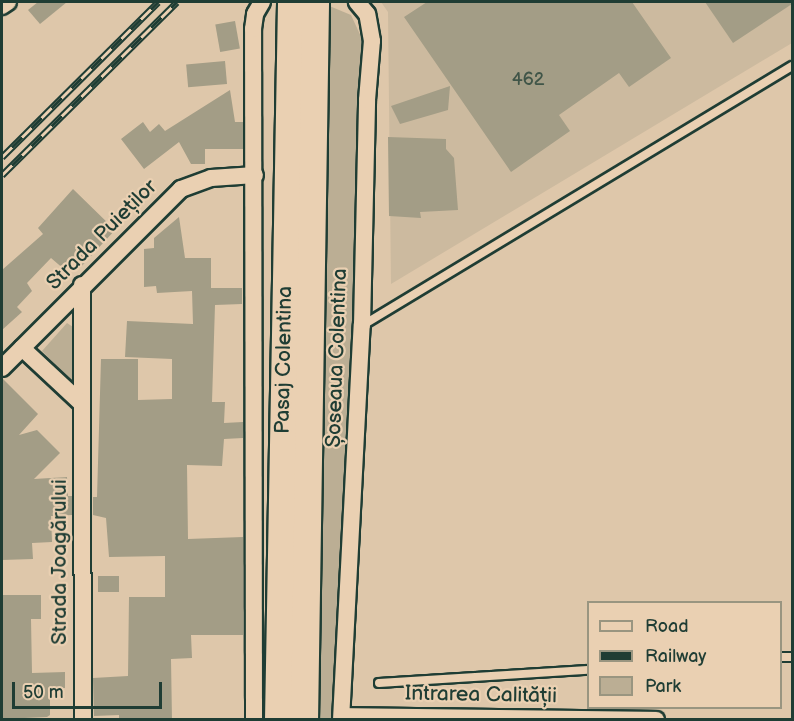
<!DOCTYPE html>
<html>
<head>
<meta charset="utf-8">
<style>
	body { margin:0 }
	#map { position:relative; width:794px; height:721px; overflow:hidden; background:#dec7aa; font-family:"Balsamiq Sans",sans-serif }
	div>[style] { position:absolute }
	.built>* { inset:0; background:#ccba9f }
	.green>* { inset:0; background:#bbae94 }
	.building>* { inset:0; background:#a39d86; transform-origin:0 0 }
	.roads { filter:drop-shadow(2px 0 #1f3d34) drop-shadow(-2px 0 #1f3d34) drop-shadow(0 2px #1f3d34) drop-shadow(0 -2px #1f3d34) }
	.service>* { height:8px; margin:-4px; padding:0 4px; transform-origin:4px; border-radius:4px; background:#ead0b2 }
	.minor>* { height:16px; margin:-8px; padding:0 8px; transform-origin:8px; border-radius:8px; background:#ead0b2 }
	.trunk>* { height:27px; margin:-13.5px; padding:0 13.5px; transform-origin:13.5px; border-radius:13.5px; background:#ead0b2 }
	.rail>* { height:7px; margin-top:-3.5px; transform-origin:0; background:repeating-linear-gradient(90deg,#ead0b2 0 14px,#1f3d34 0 28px); box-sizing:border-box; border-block:2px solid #1f3d34 }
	span { translate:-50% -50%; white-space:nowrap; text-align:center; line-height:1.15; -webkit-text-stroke:4.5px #ead0b2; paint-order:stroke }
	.number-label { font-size:18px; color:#405548 }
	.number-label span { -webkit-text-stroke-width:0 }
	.street-label { font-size:21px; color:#1f3d34 }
	.frame { position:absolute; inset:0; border:3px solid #1f3d34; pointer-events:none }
	.legend { position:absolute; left:587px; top:601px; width:195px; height:108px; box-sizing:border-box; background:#ead0b2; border:2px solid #999580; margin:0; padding:8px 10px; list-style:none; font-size:18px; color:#1f3d34 }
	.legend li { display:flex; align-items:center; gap:12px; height:30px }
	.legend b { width:30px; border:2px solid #999580 }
	.scale { position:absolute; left:12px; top:682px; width:150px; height:27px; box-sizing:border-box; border:3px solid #1f3d34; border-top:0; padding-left:8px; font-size:18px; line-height:21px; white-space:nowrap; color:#1f3d34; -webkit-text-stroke:4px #ead0b2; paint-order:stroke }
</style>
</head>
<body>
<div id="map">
	<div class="built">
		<div style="clip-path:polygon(381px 2px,792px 2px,792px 43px,391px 284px,388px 12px)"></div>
	</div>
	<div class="green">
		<div style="clip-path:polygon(327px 5px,351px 15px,363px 41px,355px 363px,335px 719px,320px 720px)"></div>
		<div style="clip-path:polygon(67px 323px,73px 327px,72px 382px,42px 351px)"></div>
	</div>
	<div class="building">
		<div style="clip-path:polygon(38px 2px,67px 2px,40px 24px,28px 10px)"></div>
		<div style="clip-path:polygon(427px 2px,632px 2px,671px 58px,629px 87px,619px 73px,559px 115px,570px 131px,511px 172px,404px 17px)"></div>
		<div style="clip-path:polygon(705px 2px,792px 2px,792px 4px,733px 43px)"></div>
		<div style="left:235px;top:21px;width:28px;height:20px;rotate:80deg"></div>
		<div style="left:225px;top:61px;width:23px;height:39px;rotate:85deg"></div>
		<div style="clip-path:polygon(450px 86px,448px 110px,400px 124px,391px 106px)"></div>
		<div style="clip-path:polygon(230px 90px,235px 122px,243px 122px,243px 149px,205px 149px,205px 164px,191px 164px,179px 142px,144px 169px,121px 139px,143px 122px,150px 132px,159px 124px,165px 131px)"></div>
		<div style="clip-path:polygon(388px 137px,446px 139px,446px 149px,454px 158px,458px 210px,420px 212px,421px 218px,389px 216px)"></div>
		<div style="clip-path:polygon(73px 189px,115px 230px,80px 268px,73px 262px,65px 270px,51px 258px,27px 283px,32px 291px,17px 307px,22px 312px,2px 330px,2px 270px,43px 234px,38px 228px)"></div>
		<div style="clip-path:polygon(179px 217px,185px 258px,211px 258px,211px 288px,242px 288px,242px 304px,215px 305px,212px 402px,225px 402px,224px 423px,243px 422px,243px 438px,224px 439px,222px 466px,187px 465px,188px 539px,243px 537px,243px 635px,191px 635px,192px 658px,171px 659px,172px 720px,119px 720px,119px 715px,94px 716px,93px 678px,128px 676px,129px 597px,165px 597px,165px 556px,109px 557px,106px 518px,93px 515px,93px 497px,97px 497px,101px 359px,138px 359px,138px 400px,172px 399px,172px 359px,125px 357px,127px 321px,193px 324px,192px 291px,157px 293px,156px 286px,144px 287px,144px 249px,154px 248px,154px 238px)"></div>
		<div style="clip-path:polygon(2px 378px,38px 414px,19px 435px,37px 430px,60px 453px,34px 479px,67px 477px,68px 496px,72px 496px,72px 515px,51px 516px,52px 542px,32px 543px,33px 559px,2px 560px)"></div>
		<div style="left:98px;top:576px;width:21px;height:16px"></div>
		<div style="clip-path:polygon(2px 595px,41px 595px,41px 619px,31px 619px,32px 673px,65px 672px,65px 688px,50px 689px,50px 715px,47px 717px,2px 719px)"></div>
	</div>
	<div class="roads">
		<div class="service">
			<div style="left:363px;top:325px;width:501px;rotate:-31.12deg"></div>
			<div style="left:780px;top:657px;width:12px"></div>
			<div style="left:379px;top:683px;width:209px;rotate:-3.6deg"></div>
		</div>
		<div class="minor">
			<div style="left:2px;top:6px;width:7px;rotate:-34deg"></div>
			<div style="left:82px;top:285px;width:435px;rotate:89.9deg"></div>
			<div style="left:22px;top:348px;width:82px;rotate:43deg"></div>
			<div style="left:2px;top:368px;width:253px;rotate:-45deg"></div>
			<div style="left:181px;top:189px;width:32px;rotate:-20deg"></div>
			<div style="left:211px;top:178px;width:44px;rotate:-3.9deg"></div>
			<div style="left:342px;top:716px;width:314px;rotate:0.7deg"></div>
			<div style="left:254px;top:720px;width:691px;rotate:-90.08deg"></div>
			<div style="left:253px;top:29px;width:15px;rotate:-82deg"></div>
			<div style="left:255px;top:14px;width:14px;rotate:-60deg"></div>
			<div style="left:341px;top:720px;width:396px;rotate:-87deg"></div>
			<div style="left:362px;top:325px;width:225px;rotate:-88.7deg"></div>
			<div style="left:367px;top:100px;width:59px;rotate:-85.2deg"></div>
			<div style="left:372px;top:41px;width:27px;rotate:-100deg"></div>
			<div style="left:367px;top:14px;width:16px;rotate:-130deg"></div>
		</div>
		<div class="trunk">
			<div style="left:278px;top:720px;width:718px;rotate:-88.96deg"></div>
			<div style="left:304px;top:720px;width:718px;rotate:-89.12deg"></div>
		</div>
	</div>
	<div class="rail">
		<div style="left:2px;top:157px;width:220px;rotate:-44.8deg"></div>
		<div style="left:2px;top:175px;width:246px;rotate:-44.7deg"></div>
	</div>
	<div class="number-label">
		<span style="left:528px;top:80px">462</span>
	</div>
	<div class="street-label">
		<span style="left:102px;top:235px;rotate:-45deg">Strada Puieților</span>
		<span style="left:337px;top:358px;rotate:-88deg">Șoseaua Colentina</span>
		<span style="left:284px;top:360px;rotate:-89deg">Pasaj Colentina</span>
		<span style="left:60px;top:562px;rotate:-90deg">Strada Joagărului</span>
		<span style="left:481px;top:695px;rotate:1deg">Intrarea Calității</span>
	</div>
	<div class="frame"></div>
	<ul class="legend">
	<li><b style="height:8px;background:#ead0b2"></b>Road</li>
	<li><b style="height:8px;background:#1f3d34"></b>Railway</li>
	<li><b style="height:16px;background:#bbae94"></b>Park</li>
	</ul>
	<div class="scale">50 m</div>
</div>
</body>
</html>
